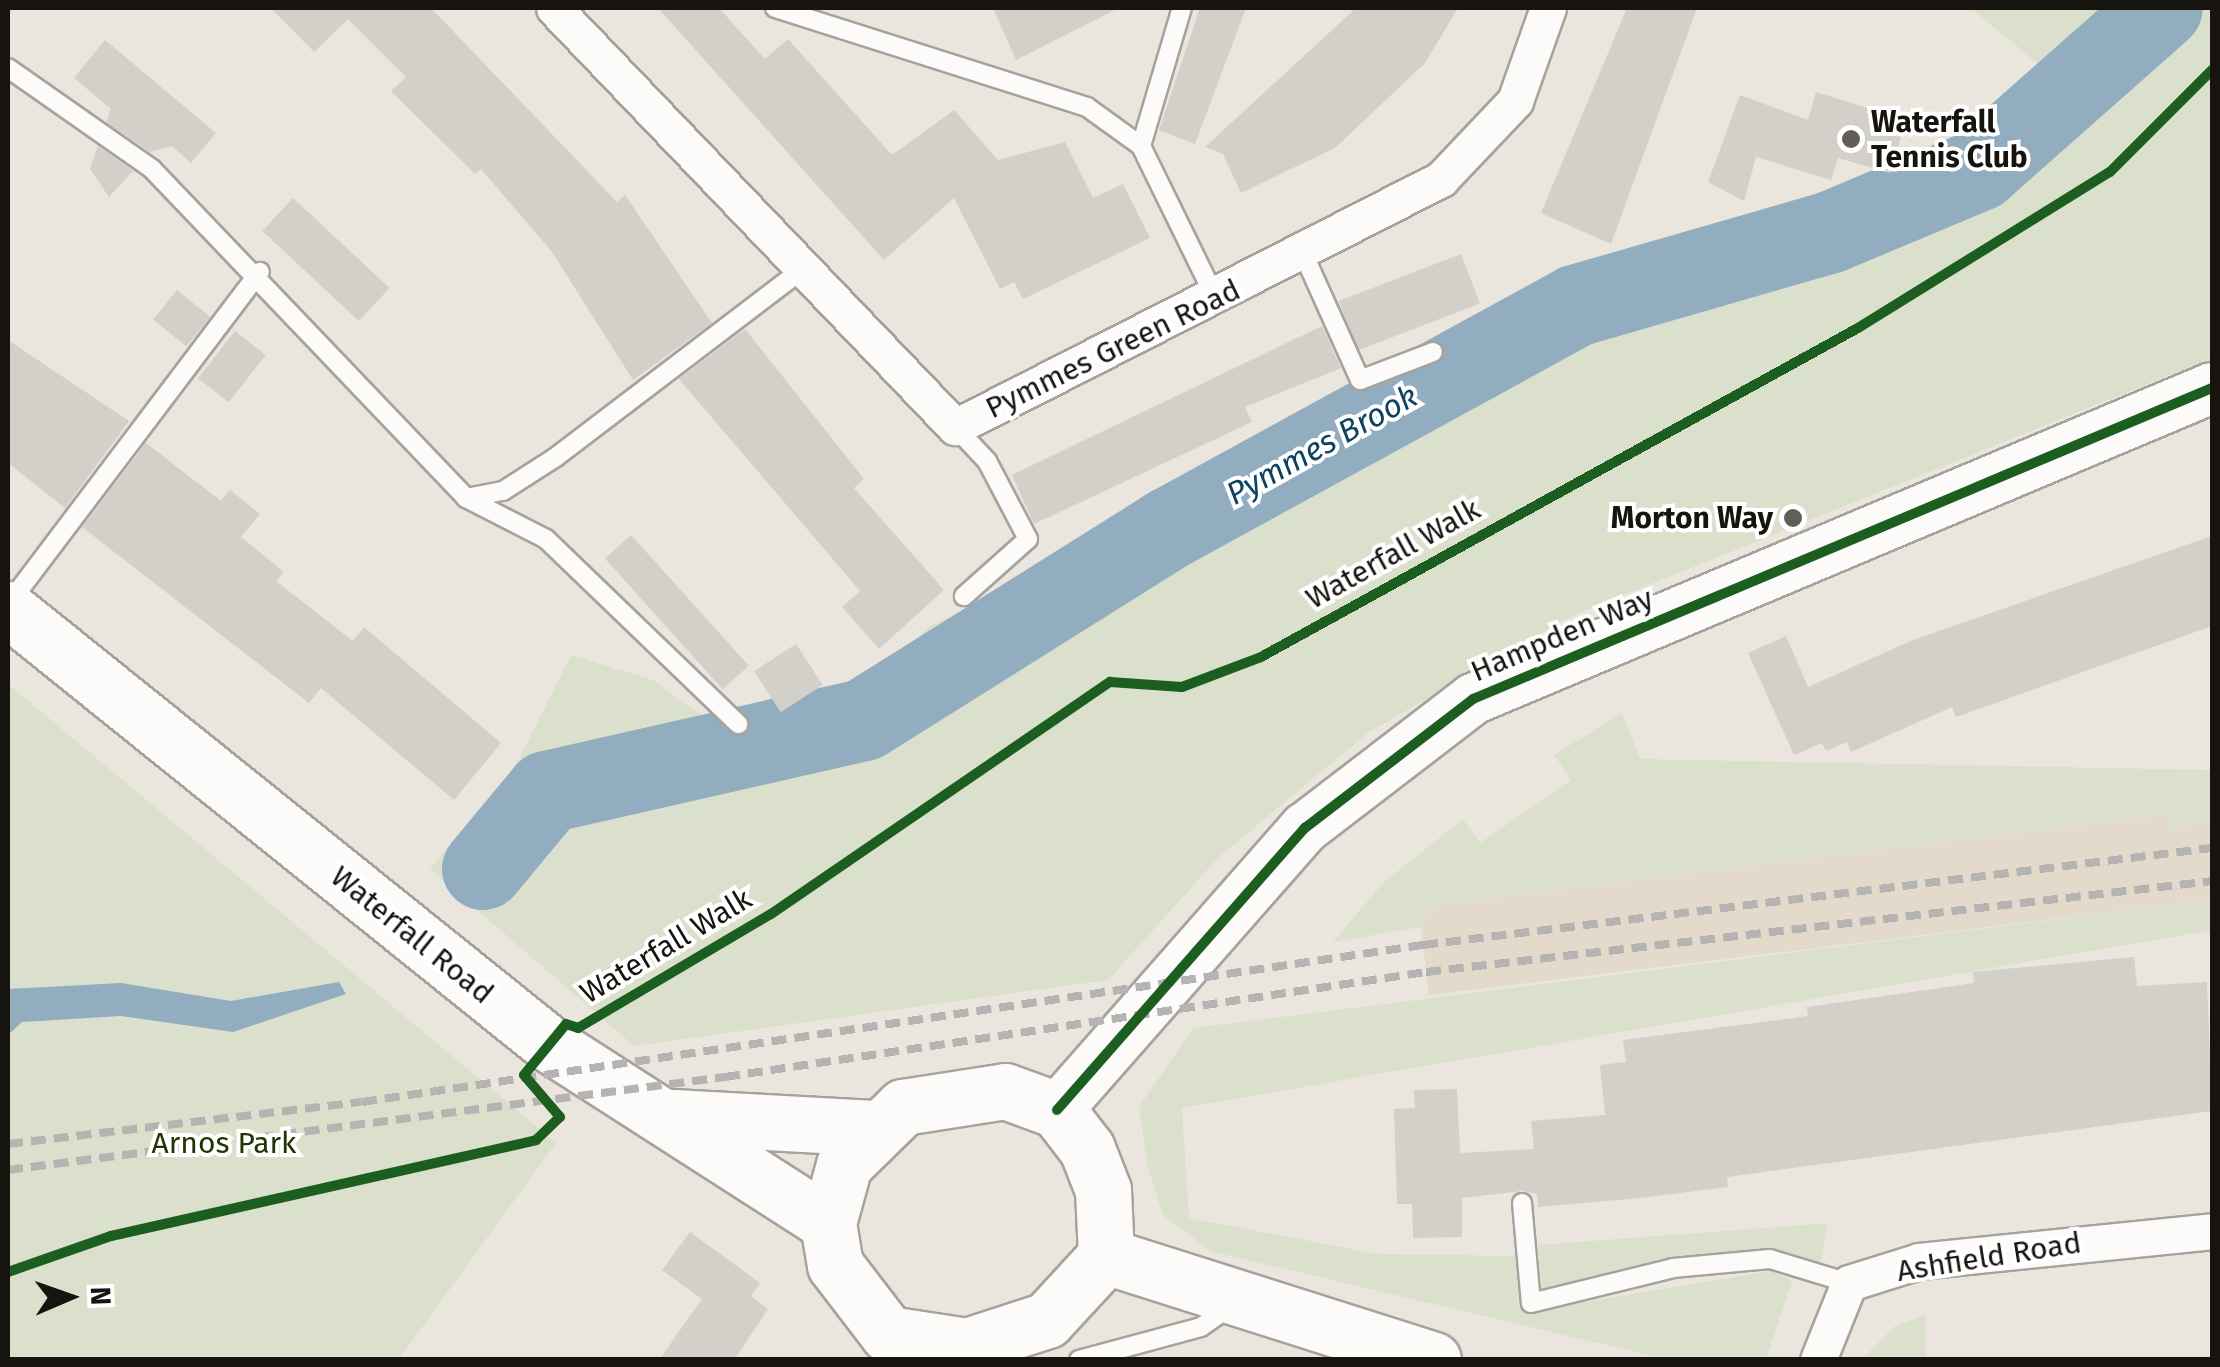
<!DOCTYPE html>
<html>
<head>
<meta charset="utf-8">
<style>
	body { margin:0 }
	#map { position:relative; width:2220px; height:1367px; overflow:hidden; background:#eae6de; font-family:"Fira Sans",sans-serif }
	div>[style] { position:absolute }
	.built>* { inset:0; background:#e3dacb }
	.green>* { inset:0; background:#dae0cb }
	.water>* { inset:0; background:#92adc0 }
	.river>* { height:82px; margin:-41px; padding:0 41px; transform-origin:41px; border-radius:41px; background:#92adc0 }
	.building>* { inset:0; background:#d3cfc9; transform-origin:0 0 }
	.roads { filter:drop-shadow(2px 0 #a6a39d) drop-shadow(-2px 0 #a6a39d) drop-shadow(0 2px #a6a39d) drop-shadow(0 -2px #a6a39d) }
	.lane>* { height:18px; margin:-9px; padding:0 9px; transform-origin:9px; border-radius:9px; background:#fcfbfa }
	.street>* { height:35px; margin:-17.5px; padding:0 17.5px; transform-origin:17.5px; border-radius:17.5px; background:#fcfbfa }
	.secondary>* { height:50px; margin:-25px; padding:0 25px; transform-origin:25px; border-radius:25px; background:#fcfbfa }
	.primary>* { height:55px; margin:-27.5px; padding:0 27.5px; transform-origin:27.5px; border-radius:27.5px; background:#fcfbfa }
	.rail>* { height:8px; margin-top:-4px; transform-origin:0; background:repeating-linear-gradient(90deg,#b5b4b2 0 15px,transparent 0 23px) }
	.cycleway>* { height:10px; margin:-5px; padding:0 5px; transform-origin:5px; border-radius:5px; background:#1b5e20 }
	.dots>* { width:28px; height:28px; translate:-50% -50%; box-sizing:border-box; border:5px solid #fff; border-radius:50% }
	span { translate:-50% -50%; white-space:nowrap; text-align:center; line-height:1.15; -webkit-text-stroke:8px #fff; paint-order:stroke }
	.poi-label { font-size:30px; color:#17140f; font-weight:700 }
	.left { translate:0 -50%; text-align:left }
	.right { translate:-100% -50%; text-align:right }
	.street-label { font-size:30px; color:#17140f }
	.park-label { font-size:30px; color:#223403 }
	.water-label { font-size:32px; color:#0e4261; font-style:italic }
	.frame { position:absolute; inset:0; border:10px solid #17140f; pointer-events:none }
	.north { position:absolute; left:20px; top:1247px; width:100px; height:100px; -webkit-text-stroke:8px #fff; paint-order:stroke; rotate:88deg; font-size:28px; font-weight:700; line-height:40px; text-align:center; color:#17140f }
	.north::after { content:''; display:block; margin:auto; width:35px; height:45px; background:#17140f; clip-path:polygon(50% 0,100% 100%,50% 72%,0 100%) }
</style>
</head>
<body>
<div id="map">
	<div class="built">
		<div style="clip-path:polygon(2168px 814px,2170px 827px,2212px 822px,2212px 900px,1429px 995px,1421px 927px,1430px 905px)"></div>
	</div>
	<div class="green">
		<div style="clip-path:polygon(1971px 8px,2115px 8px,2056px 79px)"></div>
		<div style="clip-path:polygon(2130px 8px,2212px 8px,2212px 358px,1574px 615px,1369px 732px,1218px 858px,1108px 980px,634px 1046px,430px 869px,516px 765px,571px 655px,653px 680px,769px 766px,933px 624px,1080px 561px,1593px 288px,2057px 92px)"></div>
		<div style="clip-path:polygon(8px 684px,556px 1143px,399px 1359px,8px 1359px)"></div>
		<div style="clip-path:polygon(1622px 713px,1640px 759px,2212px 770px,2212px 822px,2170px 827px,2167px 814px,1430px 905px,1421px 927px,1333px 942px,1383px 883px,1463px 819px,1480px 843px,1571px 780px,1554px 755px)"></div>
		<div style="clip-path:polygon(2212px 900px,2212px 930px,1182px 1108px,1189px 1218px,1378px 1254px,1518px 1256px,1525px 1312px,1771px 1271px,1792px 1281px,1766px 1359px,1665px 1359px,1210px 1251px,1163px 1215px,1148px 1168px,1139px 1107px,1193px 1028px)"></div>
		<div style="clip-path:polygon(1828px 1223px,1820px 1265px,1767px 1249px,1674px 1256px,1541px 1295px,1538px 1245px)"></div>
		<div style="clip-path:polygon(1926px 1315px,1926px 1359px,1862px 1359px,1895px 1326px)"></div>
	</div>
	<div class="water">
		<div style="clip-path:polygon(339px 982px,346px 994px,233px 1032px,121px 1016px,22px 1022px,8px 1035px,8px 989px,121px 983px,231px 1001px)"></div>
	</div>
	<div class="river">
		<div style="left:483px;top:869px;width:100px;rotate:-50.3deg"></div>
		<div style="left:547px;top:792px;width:325px;rotate:-12.8deg"></div>
		<div style="left:864px;top:720px;width:363px;rotate:-32.1deg"></div>
		<div style="left:1172px;top:527px;width:460px;rotate:-28.7deg"></div>
		<div style="left:1575px;top:306px;width:266px;rotate:-16.1deg"></div>
		<div style="left:1831px;top:232px;width:160px;rotate:-22.7deg"></div>
		<div style="left:1979px;top:170px;width:244px;rotate:-41.5deg"></div>
	</div>
	<div class="building">
		<div style="clip-path:polygon(271px 8px,431px 8px,617px 202px,625px 195px,712px 323px,633px 380px,552px 252px,481px 169px,475px 174px,391px 91px,406px 77px,348px 19px,314px 52px)"></div>
		<div style="clip-path:polygon(658px 8px,719px 8px,765px 59px,788px 39px,892px 155px,954px 110px,998px 160px,1065px 142px,1093px 198px,1123px 184px,1150px 238px,1023px 299px,1014px 282px,1000px 289px,954px 198px,884px 260px)"></div>
		<div style="clip-path:polygon(993px 8px,1119px 8px,1016px 60px)"></div>
		<div style="clip-path:polygon(1200px 8px,1246px 8px,1195px 144px,1159px 130px)"></div>
		<div style="clip-path:polygon(1356px 8px,1458px 8px,1425px 63px,1335px 148px,1241px 193px,1223px 154px,1205px 147px)"></div>
		<div style="clip-path:polygon(1627px 8px,1697px 8px,1611px 244px,1541px 213px)"></div>
		<div style="clip-path:polygon(105px 40px,216px 133px,191px 163px,172px 146px,150px 152px,106px 122px,111px 109px,74px 78px)"></div>
		<div style="clip-path:polygon(1816px 92px,1906px 120px,1890px 173px,1838px 158px,1831px 180px,1756px 157px,1744px 201px,1708px 182px,1740px 95px,1808px 120px)"></div>
		<div style="clip-path:polygon(98px 146px,133px 171px,109px 197px,90px 169px)"></div>
		<div style="left:293px;top:198px;width:132px;height:45px;rotate:43deg"></div>
		<div style="left:1461px;top:254px;width:53px;height:131px;rotate:69deg"></div>
		<div style="left:177px;top:290px;width:43px;height:38px;rotate:39deg"></div>
		<div style="clip-path:polygon(1322px 326px,1341px 368px,1245px 407px,1252px 422px,1034px 524px,1012px 475px)"></div>
		<div style="clip-path:polygon(745px 329px,864px 479px,854px 488px,944px 590px,879px 649px,842px 607px,860px 591px,679px 379px)"></div>
		<div style="left:235px;top:331px;width:39px;height:60px;rotate:38deg"></div>
		<div style="clip-path:polygon(8px 340px,129px 421px,65px 508px,8px 463px)"></div>
		<div style="clip-path:polygon(146px 443px,221px 501px,230px 490px,260px 514px,241px 537px,284px 572px,276px 581px,353px 641px,364px 627px,501px 743px,454px 800px,321px 688px,309px 703px,82px 527px)"></div>
		<div style="left:631px;top:535px;width:176px;height:35px;rotate:48deg"></div>
		<div style="clip-path:polygon(2212px 536px,2212px 626px,1956px 717px,1952px 707px,1851px 752px,1847px 742px,1826px 751px,1822px 743px,1794px 755px,1748px 653px,1786px 636px,1808px 687px,1913px 640px)"></div>
		<div style="left:796px;top:644px;width:49px;height:50px;rotate:57deg"></div>
		<div style="clip-path:polygon(2134px 957px,2137px 986px,2207px 982px,2212px 1111px,1727px 1177px,1728px 1187px,1640px 1198px,1538px 1207px,1537px 1194px,1522px 1191px,1462px 1198px,1462px 1237px,1413px 1238px,1412px 1204px,1397px 1204px,1394px 1109px,1415px 1108px,1414px 1090px,1457px 1089px,1460px 1153px,1534px 1149px,1531px 1121px,1605px 1115px,1600px 1065px,1626px 1062px,1623px 1040px,1808px 1016px,1807px 1007px,1974px 983px,1973px 972px)"></div>
		<div style="clip-path:polygon(690px 1232px,760px 1283px,751px 1296px,768px 1309px,734px 1360px,659px 1360px,702px 1299px,662px 1270px)"></div>
	</div>
	<div class="roads">
		<div class="lane">
			<div style="left:775px;top:8px;width:327px;rotate:17.6deg"></div>
			<div style="left:1087px;top:107px;width:67px;rotate:35.8deg"></div>
			<div style="left:1141px;top:146px;width:170px;rotate:63.9deg"></div>
			<div style="left:8px;top:68px;width:176px;rotate:35deg"></div>
			<div style="left:152px;top:169px;width:455px;rotate:46.3deg"></div>
			<div style="left:466px;top:498px;width:38px;rotate:-11deg"></div>
			<div style="left:503px;top:491px;width:63px;rotate:-32.7deg"></div>
			<div style="left:556px;top:457px;width:307px;rotate:-37.3deg"></div>
			<div style="left:1141px;top:146px;width:144px;rotate:-73.5deg"></div>
			<div style="left:1303px;top:253px;width:139px;rotate:65.8deg"></div>
			<div style="left:1360px;top:380px;width:78px;rotate:-21deg"></div>
			<div style="left:955px;top:427px;width:47px;rotate:46.7deg"></div>
			<div style="left:987px;top:461px;width:88px;rotate:62.3deg"></div>
			<div style="left:1028px;top:539px;width:86px;rotate:138.3deg"></div>
			<div style="left:466px;top:498px;width:90px;rotate:27.1deg"></div>
			<div style="left:546px;top:539px;width:267px;rotate:43.9deg"></div>
			<div style="left:10px;top:602px;width:414px;rotate:-52.9deg"></div>
			<div style="left:1522px;top:1203px;width:100px;rotate:84.9deg"></div>
			<div style="left:1531px;top:1303px;width:146px;rotate:-13.8deg"></div>
			<div style="left:1673px;top:1268px;width:97px;rotate:-5.3deg"></div>
			<div style="left:1770px;top:1259px;width:83px;rotate:16.9deg"></div>
			<div style="left:1079px;top:1360px;width:126px;rotate:-15.1deg"></div>
			<div style="left:1201px;top:1327px;width:38px;rotate:-35deg"></div>
		</div>
		<div class="street">
			<div style="left:554px;top:8px;width:580px;rotate:46.26deg"></div>
			<div style="left:955px;top:427px;width:546px;rotate:-27.03deg"></div>
			<div style="left:1441px;top:179px;width:108px;rotate:-46.5deg"></div>
			<div style="left:1515px;top:101px;width:99px;rotate:-70.5deg"></div>
			<div style="left:1818px;top:1360px;width:83px;rotate:-68.1deg"></div>
			<div style="left:1849px;top:1283px;width:73px;rotate:-17.4deg"></div>
			<div style="left:1919px;top:1261px;width:295px;rotate:-5.8deg"></div>
		</div>
		<div class="secondary">
			<div style="left:1057px;top:1110px;width:376px;rotate:-48.7deg"></div>
			<div style="left:1305px;top:828px;width:212px;rotate:-37.5deg"></div>
			<div style="left:1473px;top:699px;width:802px;rotate:-22.82deg"></div>
		</div>
		<div class="primary">
			<div style="left:8px;top:609px;width:694px;rotate:38.8deg"></div>
			<div style="left:549px;top:1044px;width:331px;rotate:32.7deg"></div>
			<div style="left:1005px;top:1091px;width:55px;rotate:20.1deg"></div>
			<div style="left:1057px;top:1110px;width:49px;rotate:52.4deg"></div>
			<div style="left:1087px;top:1149px;width:44px;rotate:68.7deg"></div>
			<div style="left:1103px;top:1190px;width:66px;rotate:87.4deg"></div>
			<div style="left:1106px;top:1256px;width:87px;rotate:132.7deg"></div>
			<div style="left:1047px;top:1320px;width:84px;rotate:162deg"></div>
			<div style="left:967px;top:1346px;width:80px;rotate:-171.4deg"></div>
			<div style="left:888px;top:1334px;width:87px;rotate:-127.5deg"></div>
			<div style="left:835px;top:1265px;width:43px;rotate:-99.5deg"></div>
			<div style="left:828px;top:1223px;width:60px;rotate:-74.6deg"></div>
			<div style="left:844px;top:1165px;width:83px;rotate:-44.5deg"></div>
			<div style="left:903px;top:1107px;width:103px;rotate:-8.9deg"></div>
			<div style="left:673px;top:1117px;width:201px;rotate:3.1deg"></div>
			<div style="left:1106px;top:1256px;width:343px;rotate:17.6deg"></div>
		</div>
	</div>
	<div class="rail">
		<div style="left:8px;top:1144px;width:356px;rotate:-6.8deg"></div>
		<div style="left:362px;top:1102px;width:1073px;rotate:-8.42deg"></div>
		<div style="left:1423px;top:945px;width:795px;rotate:-7.01deg"></div>
		<div style="left:8px;top:1170px;width:723px;rotate:-7.39deg"></div>
		<div style="left:725px;top:1077px;width:709px;rotate:-8.52deg"></div>
		<div style="left:1426px;top:972px;width:791px;rotate:-6.6deg"></div>
	</div>
	<div class="cycleway">
		<div style="left:578px;top:1028px;width:224px;rotate:-30.6deg"></div>
		<div style="left:771px;top:914px;width:411px;rotate:-34.4deg"></div>
		<div style="left:1110px;top:682px;width:72px;rotate:4deg"></div>
		<div style="left:1182px;top:687px;width:85px;rotate:-20.8deg"></div>
		<div style="left:1261px;top:657px;width:682px;rotate:-28.86deg"></div>
		<div style="left:1858px;top:328px;width:296px;rotate:-31.8deg"></div>
		<div style="left:2110px;top:172px;width:144px;rotate:-45deg"></div>
		<div style="left:1057px;top:1110px;width:376px;rotate:-48.7deg"></div>
		<div style="left:1305px;top:828px;width:212px;rotate:-37.5deg"></div>
		<div style="left:1473px;top:699px;width:802px;rotate:-22.82deg"></div>
		<div style="left:8px;top:1272px;width:109px;rotate:-19.3deg"></div>
		<div style="left:111px;top:1236px;width:436px;rotate:-12.7deg"></div>
		<div style="left:536px;top:1140px;width:33px;rotate:-44deg"></div>
		<div style="left:560px;top:1117px;width:55px;rotate:-130.6deg"></div>
		<div style="left:524px;top:1075px;width:66px;rotate:-50.5deg"></div>
		<div style="left:566px;top:1024px;width:13px;rotate:18deg"></div>
	</div>
	<div class="dots">
		<div style="left:1851px;top:139px;background:#615e57"></div>
		<div style="left:1793px;top:518px;background:#615e57"></div>
	</div>
	<div class="poi-label">
		<span class="left" style="left:1871px;top:139px">Waterfall<br>Tennis Club</span>
		<span class="right" style="left:1773px;top:518px">Morton Way</span>
	</div>
	<div class="street-label">
		<span style="left:1113px;top:349px;rotate:-26deg">Pymmes Green Road</span>
		<span style="left:1393px;top:554px;rotate:-29deg">Waterfall Walk</span>
		<span style="left:1562px;top:635px;rotate:-23deg">Hampden Way</span>
		<span style="left:412px;top:935px;rotate:39deg">Waterfall Road</span>
		<span style="left:666px;top:946px;rotate:-31deg">Waterfall Walk</span>
		<span style="left:1989px;top:1257px;rotate:-9deg">Ashfield Road</span>
	</div>
	<div class="park-label">
		<span style="left:224px;top:1143px">Arnos Park</span>
	</div>
	<div class="water-label">
		<span style="left:1322px;top:445px;rotate:-29deg">Pymmes Brook</span>
	</div>
	<div class="frame"></div>
	<div class="north">N</div>
</div>
</body>
</html>
